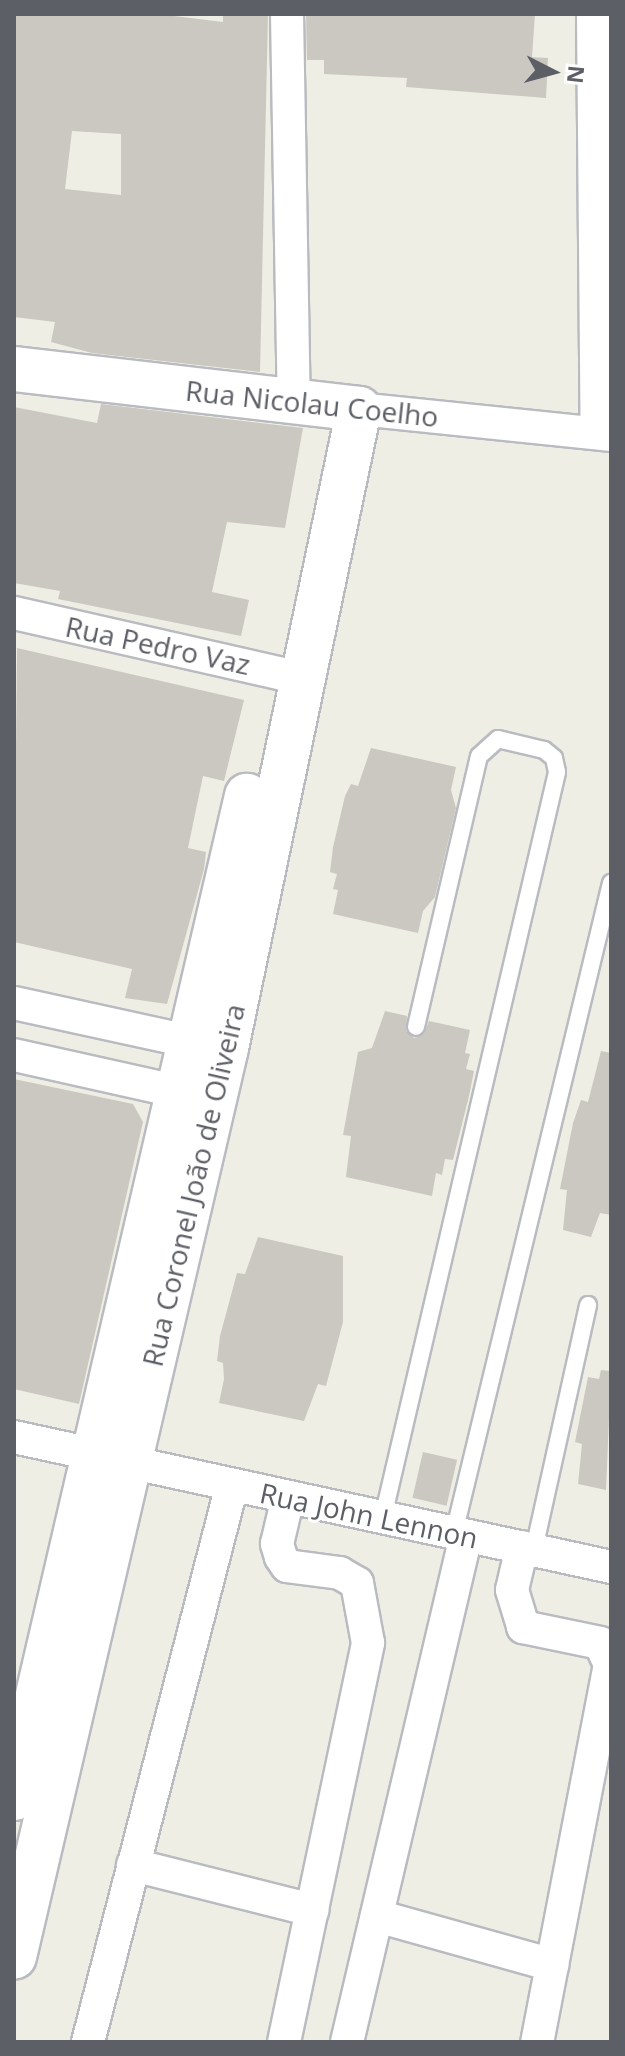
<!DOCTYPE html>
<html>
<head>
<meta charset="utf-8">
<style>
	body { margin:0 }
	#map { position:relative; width:625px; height:2056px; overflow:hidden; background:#efeee4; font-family:"Open Sans",sans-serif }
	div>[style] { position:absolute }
	.building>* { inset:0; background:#cac8c1; transform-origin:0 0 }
	.roads { filter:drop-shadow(2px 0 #b9bbc1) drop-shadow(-2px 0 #b9bbc1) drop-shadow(0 2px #b9bbc1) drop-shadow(0 -2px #b9bbc1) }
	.lane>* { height:16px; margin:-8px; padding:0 8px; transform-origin:8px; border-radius:8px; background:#fff }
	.street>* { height:32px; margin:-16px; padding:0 16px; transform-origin:16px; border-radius:16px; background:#fff }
	.secondary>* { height:44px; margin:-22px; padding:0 22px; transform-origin:22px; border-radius:22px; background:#fff }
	span { translate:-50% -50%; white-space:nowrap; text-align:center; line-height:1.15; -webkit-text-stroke:6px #fff; paint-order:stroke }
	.street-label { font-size:28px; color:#5c5f65 }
	.frame { position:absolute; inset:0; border:16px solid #5c5f65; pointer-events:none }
	.north { position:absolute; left:513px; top:32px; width:80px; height:80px; -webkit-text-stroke:6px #fff; paint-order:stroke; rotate:96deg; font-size:22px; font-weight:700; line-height:32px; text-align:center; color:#5c5f65 }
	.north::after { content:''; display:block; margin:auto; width:28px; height:36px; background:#5c5f65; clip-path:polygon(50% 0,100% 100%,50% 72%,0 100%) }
</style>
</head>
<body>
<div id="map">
	<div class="building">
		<div style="clip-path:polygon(evenodd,14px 14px,158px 14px,223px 22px,223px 14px,268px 14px,260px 372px,92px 353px,51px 342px,55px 322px,14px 317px,14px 14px,72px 131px,121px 134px,121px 195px,65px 189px,72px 131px)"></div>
		<div style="clip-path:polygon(306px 14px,535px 14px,532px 57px,548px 58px,546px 98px,406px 87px,407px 78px,324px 74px,324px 60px,307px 60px)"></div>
		<div style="clip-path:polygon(101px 404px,303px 428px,285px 528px,227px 522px,212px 592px,249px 600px,241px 636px,58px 599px,60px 591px,14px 583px,14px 407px,97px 423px)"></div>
		<div style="clip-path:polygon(17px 648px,244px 700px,224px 781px,203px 776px,188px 848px,206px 852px,204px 869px,167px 1004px,125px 998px,132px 969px,14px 942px)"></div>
		<div style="clip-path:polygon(371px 748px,456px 767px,451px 790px,456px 808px,435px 897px,423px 911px,418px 933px,333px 914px,338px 890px,333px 889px,337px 874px,330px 872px,333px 847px,345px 796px,351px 784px,358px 786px)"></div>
		<div style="clip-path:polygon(385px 1011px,407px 1016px,406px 1031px,414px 1038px,424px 1034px,429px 1021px,470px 1030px,465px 1053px,470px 1054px,466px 1069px,474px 1071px,469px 1096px,453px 1160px,445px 1159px,442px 1175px,436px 1173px,432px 1196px,346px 1177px,351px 1136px,343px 1135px,358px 1052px,372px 1048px)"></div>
		<div style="clip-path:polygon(601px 1051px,611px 1053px,611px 1215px,600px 1213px,591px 1237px,563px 1230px,567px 1190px,560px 1189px,573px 1123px,581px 1100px,588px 1102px)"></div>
		<div style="clip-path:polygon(14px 1079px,133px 1104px,143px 1122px,79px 1404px,14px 1389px)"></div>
		<div style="clip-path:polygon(258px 1237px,343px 1256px,343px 1322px,326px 1386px,318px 1384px,304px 1421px,219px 1403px,224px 1379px,223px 1363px,217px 1361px,220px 1336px,237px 1273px,245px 1274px)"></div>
		<div style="clip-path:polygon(601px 1370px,611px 1371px,606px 1490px,578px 1484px,582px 1444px,575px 1442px,588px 1377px,599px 1379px)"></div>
		<div style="left:423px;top:1452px;width:35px;height:47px;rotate:13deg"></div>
	</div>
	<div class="roads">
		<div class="lane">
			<div style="left:383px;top:1517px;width:765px;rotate:-76.85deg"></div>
			<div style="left:557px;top:772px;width:14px;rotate:-102deg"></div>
			<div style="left:554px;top:758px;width:13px;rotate:-141deg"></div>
			<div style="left:544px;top:750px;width:47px;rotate:-166.6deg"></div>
			<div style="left:498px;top:739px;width:25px;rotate:138deg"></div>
			<div style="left:479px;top:756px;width:278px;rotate:103.1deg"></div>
			<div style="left:454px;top:1533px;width:669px;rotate:-76.42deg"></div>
			<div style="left:534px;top:1549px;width:250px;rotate:-77.5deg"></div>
		</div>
		<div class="street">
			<div style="left:287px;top:14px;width:389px;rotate:89deg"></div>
			<div style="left:593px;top:14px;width:417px;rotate:89.5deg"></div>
			<div style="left:359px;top:409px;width:253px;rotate:5.9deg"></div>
			<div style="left:14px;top:613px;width:294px;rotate:12.8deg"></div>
			<div style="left:14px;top:1003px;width:202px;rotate:12.3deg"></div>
			<div style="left:14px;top:1055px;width:189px;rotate:12.6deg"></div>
			<div style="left:14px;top:1437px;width:611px;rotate:12.28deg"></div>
			<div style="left:522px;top:1547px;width:44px;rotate:103.1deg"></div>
			<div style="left:512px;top:1590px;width:39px;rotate:73deg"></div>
			<div style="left:523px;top:1627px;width:79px;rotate:11.7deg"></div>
			<div style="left:600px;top:1643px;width:23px;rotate:65deg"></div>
			<div style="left:610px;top:1664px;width:385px;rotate:100.9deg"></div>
			<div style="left:133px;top:1865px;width:185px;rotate:14.1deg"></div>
			<div style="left:377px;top:1916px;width:182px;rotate:15.6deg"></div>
			<div style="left:88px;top:2042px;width:575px;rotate:-75.5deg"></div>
			<div style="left:284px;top:2042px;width:408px;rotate:-78.1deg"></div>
			<div style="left:368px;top:1643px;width:61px;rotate:-100.4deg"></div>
			<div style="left:357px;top:1583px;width:20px;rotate:-150deg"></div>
			<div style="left:340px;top:1573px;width:53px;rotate:-172.5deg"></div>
			<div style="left:287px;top:1566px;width:11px;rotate:-124deg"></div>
			<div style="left:281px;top:1557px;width:14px;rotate:-107deg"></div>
			<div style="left:277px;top:1544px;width:48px;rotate:-76.8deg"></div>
			<div style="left:347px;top:2042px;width:520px;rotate:-76.77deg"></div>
		</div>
		<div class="secondary">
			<div style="left:14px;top:369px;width:347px;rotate:6.6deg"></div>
			<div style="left:359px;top:409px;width:653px;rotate:101.76deg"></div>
			<div style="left:226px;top:1048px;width:933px;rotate:103.13deg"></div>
			<div style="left:14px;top:1798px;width:1029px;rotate:-76.91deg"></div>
		</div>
	</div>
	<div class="street-label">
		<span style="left:312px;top:403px;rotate:6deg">Rua Nicolau Coelho</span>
		<span style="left:158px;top:645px;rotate:12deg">Rua Pedro Vaz</span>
		<span style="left:193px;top:1185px;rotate:-77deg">Rua Coronel João de Oliveira</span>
		<span style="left:369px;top:1515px;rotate:12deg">Rua John Lennon</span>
	</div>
	<div class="frame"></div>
	<div class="north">N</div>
</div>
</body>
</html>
